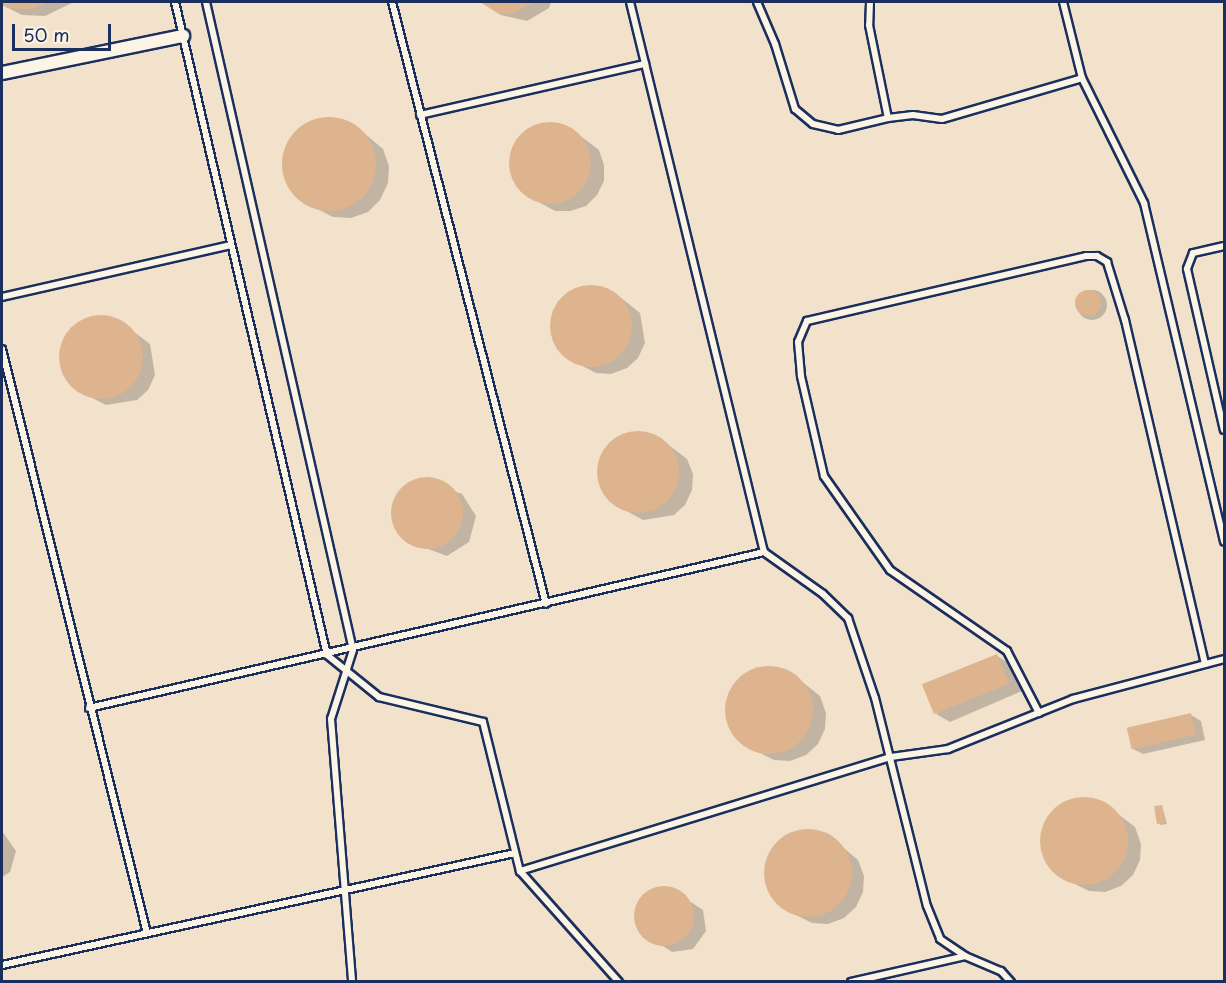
<!DOCTYPE html>
<html>
<head>
<meta charset="utf-8">
<style>
	body { margin:0 }
	#map { position:relative; width:1226px; height:983px; overflow:hidden; background:#fcf5e5; font-family:"Playpen Sans",sans-serif }
	div>[style] { position:absolute }
	.built>* { inset:0; background:#f3e2cb; transform-origin:0 0 }
	.shadow>* { inset:0; background:#0003 }
	.round { border-radius:50% }
	.building>* { inset:0; background:#deb48f; transform-origin:0 0 }
	.roads { filter:drop-shadow(2px 0 #1b2f5e) drop-shadow(-2px 0 #1b2f5e) drop-shadow(0 2px #1b2f5e) drop-shadow(0 -2px #1b2f5e) }
	.service>* { height:6px; margin:-3px; padding:0 3px; transform-origin:3px; border-radius:3px; background:#fcf5e5 }
	.minor>* { height:12px; margin:-6px; padding:0 6px; transform-origin:6px; border-radius:6px; background:#fcf5e5 }
	span { translate:-50% -50%; white-space:nowrap; text-align:center; line-height:1.15; -webkit-text-stroke:5px #fcf5e5; paint-order:stroke }
	.frame { position:absolute; inset:0; border:3px solid #1b2f5e; pointer-events:none }
	.scale { position:absolute; left:12px; top:24px; width:99px; height:27px; box-sizing:border-box; border:3px solid #1b2f5e; border-top:0; padding-left:8px; font-size:18px; line-height:21px; white-space:nowrap; color:#1b2f5e; -webkit-text-stroke:4px #fcf5e5; paint-order:stroke }
</style>
</head>
<body>
<div id="map">
	<div class="built">
		<div style="left:2px;top:2px;width:1222px;height:979px"></div>
	</div>
	<div class="shadow">
		<div style="clip-path:polygon(2px 2px,74px 2px,45px 16px,22px 15px,2px 5px)"></div>
		<div style="clip-path:polygon(484px 2px,551px 2px,549px 8px,527px 21px,501px 15px)"></div>
		<div style="clip-path:polygon(323px 119px,340px 120px,357px 127px,383px 149px,389px 166px,388px 183px,380px 200px,368px 212px,351px 218px,333px 217px,302px 201px,290px 188px,284px 171px,285px 153px,292px 137px,305px 125px)"></div>
		<div style="clip-path:polygon(544px 123px,559px 123px,574px 131px,599px 150px,604px 165px,604px 181px,597px 195px,586px 206px,570px 211px,555px 211px,526px 195px,516px 184px,510px 169px,518px 139px,529px 128px)"></div>
		<div style="clip-path:polygon(585px 286px,600px 286px,615px 293px,640px 313px,645px 343px,638px 358px,627px 368px,611px 374px,596px 373px,567px 358px,556px 347px,552px 316px,558px 301px)"></div>
		<div class="round" style="left:1077px;top:290px;width:30px;height:30px"></div>
		<div style="clip-path:polygon(95px 317px,111px 318px,125px 325px,150px 344px,155px 375px,148px 390px,137px 400px,106px 405px,77px 390px,67px 378px,62px 348px,69px 333px,80px 323px)"></div>
		<div style="clip-path:polygon(632px 432px,648px 433px,662px 440px,687px 459px,693px 474px,692px 490px,685px 505px,674px 515px,643px 520px,614px 504px,604px 493px,599px 462px,606px 448px,617px 437px)"></div>
		<div style="clip-path:polygon(422px 479px,462px 494px,476px 516px,469px 542px,447px 556px,407px 541px,393px 518px,400px 492px)"></div>
		<div style="clip-path:polygon(997px 656px,1010px 664px,1022px 691px,950px 722px,936px 714px)"></div>
		<div style="clip-path:polygon(763px 668px,779px 669px,795px 676px,820px 696px,826px 713px,825px 729px,818px 744px,806px 755px,790px 761px,774px 760px,744px 745px,733px 733px,727px 717px,728px 700px,735px 685px,747px 674px)"></div>
		<div style="clip-path:polygon(1191px 715px,1201px 721px,1205px 740px,1143px 754px,1133px 749px)"></div>
		<div style="clip-path:polygon(1078px 799px,1094px 800px,1109px 807px,1135px 827px,1141px 844px,1140px 860px,1133px 875px,1121px 886px,1105px 892px,1089px 891px,1059px 876px,1048px 863px,1042px 847px,1043px 831px,1050px 816px,1062px 805px)"></div>
		<div style="clip-path:polygon(1162px 806px,1167px 824px,1161px 825px,1159px 823px)"></div>
		<div style="clip-path:polygon(2px 831px,16px 851px,10px 872px,2px 877px)"></div>
		<div style="clip-path:polygon(801px 831px,817px 832px,833px 839px,858px 860px,864px 876px,863px 892px,856px 907px,844px 918px,828px 924px,812px 923px,782px 908px,771px 896px,766px 879px,766px 863px,773px 848px,785px 837px)"></div>
		<div style="clip-path:polygon(671px 889px,703px 910px,706px 931px,693px 949px,672px 952px,640px 931px,637px 910px,649px 892px)"></div>
	</div>
	<div class="building">
		<div style="clip-path:polygon(2px 2px,50px 2px,30px 9px,7px 8px)"></div>
		<div style="clip-path:polygon(480px 2px,534px 2px,512px 14px,499px 14px)"></div>
		<div class="round" style="left:282px;top:117px;width:94px;height:94px"></div>
		<div class="round" style="left:509px;top:122px;width:82px;height:82px"></div>
		<div class="round" style="left:550px;top:285px;width:82px;height:82px"></div>
		<div class="round" style="left:1075px;top:290px;width:26px;height:26px"></div>
		<div class="round" style="left:59px;top:315px;width:84px;height:84px"></div>
		<div class="round" style="left:597px;top:431px;width:82px;height:82px"></div>
		<div class="round" style="left:391px;top:477px;width:72px;height:72px"></div>
		<div style="left:997px;top:654px;width:32px;height:81px;rotate:68deg"></div>
		<div class="round" style="left:725px;top:666px;width:88px;height:88px"></div>
		<div style="left:1191px;top:713px;width:22px;height:66px;rotate:77deg"></div>
		<div class="round" style="left:1040px;top:797px;width:88px;height:88px"></div>
		<div style="left:1162px;top:805px;width:18px;height:8px;rotate:81deg"></div>
		<div class="round" style="left:764px;top:829px;width:88px;height:88px"></div>
		<div class="round" style="left:634px;top:886px;width:60px;height:60px"></div>
	</div>
	<div class="roads">
		<div class="service">
			<div style="left:175px;top:2px;width:670px;rotate:76.9deg"></div>
			<div style="left:327px;top:655px;width:67px;rotate:38.9deg"></div>
			<div style="left:379px;top:697px;width:107px;rotate:13.5deg"></div>
			<div style="left:483px;top:722px;width:154px;rotate:76.1deg"></div>
			<div style="left:520px;top:871px;width:149px;rotate:48.3deg"></div>
			<div style="left:206px;top:2px;width:664px;rotate:77.22deg"></div>
			<div style="left:353px;top:650px;width:72px;rotate:107.7deg"></div>
			<div style="left:331px;top:719px;width:264px;rotate:85.4deg"></div>
			<div style="left:392px;top:2px;width:621px;rotate:75.65deg"></div>
			<div style="left:630px;top:2px;width:566px;rotate:76.31deg"></div>
			<div style="left:764px;top:552px;width:72px;rotate:35.4deg"></div>
			<div style="left:823px;top:594px;width:35px;rotate:44deg"></div>
			<div style="left:848px;top:618px;width:84px;rotate:71.4deg"></div>
			<div style="left:875px;top:698px;width:214px;rotate:76deg"></div>
			<div style="left:927px;top:906px;width:35px;rotate:68deg"></div>
			<div style="left:940px;top:939px;width:30px;rotate:34deg"></div>
			<div style="left:965px;top:956px;width:39px;rotate:23deg"></div>
			<div style="left:1001px;top:971px;width:15px;rotate:48deg"></div>
			<div style="left:757px;top:2px;width:46px;rotate:66.8deg"></div>
			<div style="left:775px;top:44px;width:68px;rotate:72.9deg"></div>
			<div style="left:795px;top:109px;width:23px;rotate:40deg"></div>
			<div style="left:813px;top:124px;width:26px;rotate:13deg"></div>
			<div style="left:838px;top:130px;width:51px;rotate:-13.5deg"></div>
			<div style="left:870px;top:2px;width:23px;rotate:92deg"></div>
			<div style="left:869px;top:25px;width:95px;rotate:78.5deg"></div>
			<div style="left:888px;top:118px;width:25px;rotate:-7deg"></div>
			<div style="left:913px;top:115px;width:29px;rotate:8deg"></div>
			<div style="left:942px;top:119px;width:146px;rotate:-16.3deg"></div>
			<div style="left:1063px;top:2px;width:78px;rotate:76deg"></div>
			<div style="left:1082px;top:78px;width:140px;rotate:63.6deg"></div>
			<div style="left:1144px;top:203px;width:348px;rotate:76.7deg"></div>
			<div style="left:420px;top:115px;width:231px;rotate:-12.8deg"></div>
			<div style="left:1224px;top:246px;width:32px;rotate:167deg"></div>
			<div style="left:1193px;top:253px;width:17px;rotate:111deg"></div>
			<div style="left:1187px;top:269px;width:165px;rotate:77.1deg"></div>
			<div style="left:2px;top:297px;width:234px;rotate:-12.8deg"></div>
			<div style="left:2px;top:349px;width:602px;rotate:76.06deg"></div>
			<div style="left:89px;top:708px;width:693px;rotate:-13.01deg"></div>
			<div style="left:1039px;top:713px;width:70px;rotate:-117.3deg"></div>
			<div style="left:1007px;top:651px;width:142px;rotate:-145.3deg"></div>
			<div style="left:890px;top:570px;width:115px;rotate:-125.1deg"></div>
			<div style="left:824px;top:476px;width:103px;rotate:-103deg"></div>
			<div style="left:801px;top:376px;width:34px;rotate:-95deg"></div>
			<div style="left:798px;top:342px;width:23px;rotate:-67deg"></div>
			<div style="left:807px;top:321px;width:286px;rotate:-13.1deg"></div>
			<div style="left:1086px;top:256px;width:11px"></div>
			<div style="left:1097px;top:256px;width:12px;rotate:31deg"></div>
			<div style="left:1107px;top:262px;width:61px;rotate:72.8deg"></div>
			<div style="left:1125px;top:320px;width:353px;rotate:76.9deg"></div>
			<div style="left:520px;top:871px;width:388px;rotate:-17.1deg"></div>
			<div style="left:891px;top:757px;width:58px;rotate:-8deg"></div>
			<div style="left:948px;top:749px;width:135px;rotate:-21.8deg"></div>
			<div style="left:1073px;top:699px;width:156px;rotate:-14.8deg"></div>
			<div style="left:2px;top:965px;width:525px;rotate:-12.32deg"></div>
			<div style="left:851px;top:982px;width:117px;rotate:-12.8deg"></div>
		</div>
		<div class="minor">
			<div style="left:2px;top:73px;width:185px;rotate:-11.6deg"></div>
		</div>
	</div>
	<div class="frame"></div>
	<div class="scale">50 m</div>
</div>
</body>
</html>
